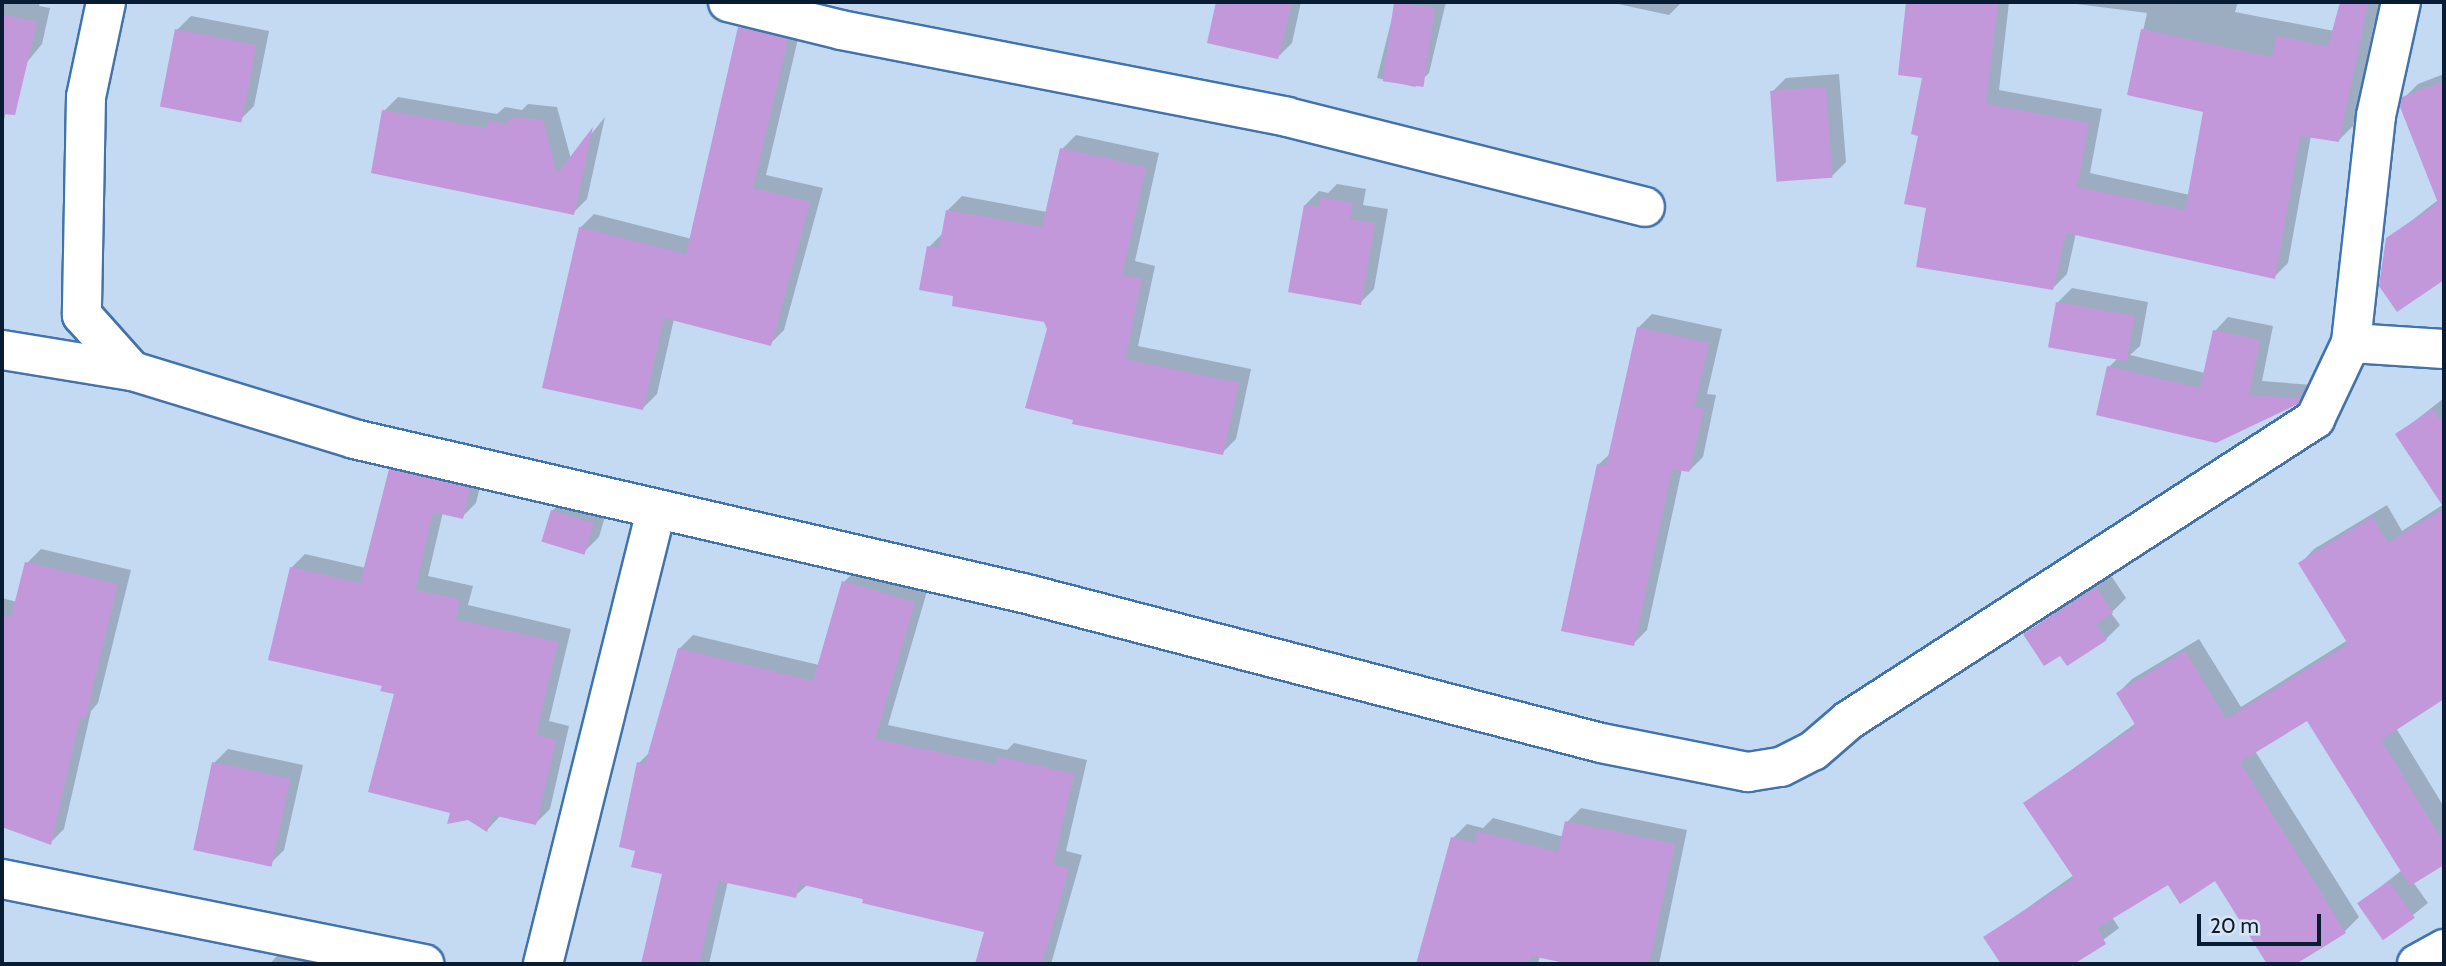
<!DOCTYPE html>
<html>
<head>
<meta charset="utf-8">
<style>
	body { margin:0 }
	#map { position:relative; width:2446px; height:966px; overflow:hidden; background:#c4d9f2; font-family:Cabin,sans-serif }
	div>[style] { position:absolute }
	.shadow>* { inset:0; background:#0003 }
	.building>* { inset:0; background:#c398da; transform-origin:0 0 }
	.roads { filter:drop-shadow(2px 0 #4273ab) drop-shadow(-2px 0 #4273ab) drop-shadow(0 2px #4273ab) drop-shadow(0 -2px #4273ab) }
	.street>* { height:38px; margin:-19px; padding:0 19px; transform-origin:19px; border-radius:19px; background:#fff }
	span { translate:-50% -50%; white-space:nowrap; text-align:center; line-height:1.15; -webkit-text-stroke:5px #dae5f1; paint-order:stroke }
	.frame { position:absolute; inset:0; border:4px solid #081c33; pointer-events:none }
	.scale { position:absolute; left:2197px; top:914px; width:124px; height:32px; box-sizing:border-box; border:4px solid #081c33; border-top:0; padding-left:9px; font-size:21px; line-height:24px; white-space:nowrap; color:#081c33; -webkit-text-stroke:5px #dae5f1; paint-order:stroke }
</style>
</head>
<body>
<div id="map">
	<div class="shadow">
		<div style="clip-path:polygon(2px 2px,40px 2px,39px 6px,50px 8px,42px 44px,13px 79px,2px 129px)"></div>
		<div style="clip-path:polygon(1218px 2px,1301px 2px,1292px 43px,1278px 57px,1209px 41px)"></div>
		<div style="clip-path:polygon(1396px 2px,1446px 2px,1429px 73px,1415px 87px,1377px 78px)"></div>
		<div style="clip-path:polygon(1609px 2px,1682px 2px,1669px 15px)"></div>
		<div style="clip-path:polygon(1908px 2px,2009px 2px,1999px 90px,2102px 109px,2090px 173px,2190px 195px,2205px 111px,2129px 94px,2147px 13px,2061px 2px,2238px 2px,2235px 12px,2334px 31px,2342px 2px,2387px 2px,2374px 24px,2353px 126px,2339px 140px,2311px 136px,2288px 263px,2274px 277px,2076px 233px,2067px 274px,2053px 288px,1928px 207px,1920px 134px,1924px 77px,1900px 74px)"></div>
		<div style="clip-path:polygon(754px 14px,801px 26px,766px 175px,823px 188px,784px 330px,770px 344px,674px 319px,657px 394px,643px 408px,580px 228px,594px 214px,692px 239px,740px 28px)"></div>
		<div style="clip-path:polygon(191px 16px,269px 31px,254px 106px,240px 120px,177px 30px)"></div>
		<div style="clip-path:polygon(1839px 74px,1846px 162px,1832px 176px,1772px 92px,1786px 78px)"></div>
		<div style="clip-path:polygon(2444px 74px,2444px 277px,2398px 310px,2388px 239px,2438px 200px,2404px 98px,2418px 84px)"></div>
		<div style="clip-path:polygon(398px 97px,497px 114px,505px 107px,522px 110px,528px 104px,557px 107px,571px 159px,605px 117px,587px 199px,573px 213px,384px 111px)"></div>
		<div style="clip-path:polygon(1076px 135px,1159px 153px,1135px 261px,1155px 266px,1138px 346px,1251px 369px,1236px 439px,1222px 453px,1048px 329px,1046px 321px,956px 294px,929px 247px,943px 233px,948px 210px,962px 196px,1047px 212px,1062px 149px)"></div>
		<div style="clip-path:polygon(1337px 184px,1366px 189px,1363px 205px,1388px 209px,1374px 289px,1360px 303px,1305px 205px,1319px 191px,1328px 193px)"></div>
		<div style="clip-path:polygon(2072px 288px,2148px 302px,2140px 346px,2130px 355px,2205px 373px,2215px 331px,2228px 317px,2273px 326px,2262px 381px,2313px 385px,2297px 403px,2216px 441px,2109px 367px,2118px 358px,2058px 302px)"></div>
		<div style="clip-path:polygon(1652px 314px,1722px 329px,1707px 394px,1716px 395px,1703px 457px,1689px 471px,1682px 469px,1647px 630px,1633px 644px,1598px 465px,1611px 453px,1638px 328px)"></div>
		<div style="clip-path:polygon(2444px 398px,2444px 697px,2396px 728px,2444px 807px,2444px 863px,2413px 882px,2428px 903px,2384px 938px,2360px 903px,2402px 870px,2307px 718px,2255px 751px,2359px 917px,2345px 931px,2292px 964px,2269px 964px,2216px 879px,2169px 883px,2112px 917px,2119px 928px,2071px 964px,2003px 964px,1986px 937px,2074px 875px,2026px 803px,2136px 723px,2118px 693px,2132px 679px,2199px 639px,2241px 707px,2348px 640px,2301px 563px,2314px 549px,2387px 505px,2402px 531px,2444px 504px,2397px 435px)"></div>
		<div style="clip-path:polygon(404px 456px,483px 474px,476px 503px,462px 517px,443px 512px,428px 576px,473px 586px,468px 605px,571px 629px,549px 721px,569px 726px,550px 809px,536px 823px,501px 815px,487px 830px,452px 811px,396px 693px,384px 684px,291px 568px,305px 554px,366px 568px,390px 470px)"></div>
		<div style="clip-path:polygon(566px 497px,607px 510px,599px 537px,585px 551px,552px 511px)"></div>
		<div style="clip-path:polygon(41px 549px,131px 570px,98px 703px,91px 711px,64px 829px,50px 843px,2px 827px,2px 598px,17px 602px,27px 563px)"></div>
		<div style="clip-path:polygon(858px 568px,928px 588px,888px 725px,1007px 750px,1014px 743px,1087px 760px,1066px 851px,1082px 855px,1051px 964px,976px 964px,986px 930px,807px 885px,795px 896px,728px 881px,709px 964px,643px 964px,664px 872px,637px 849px,639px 763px,651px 751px,679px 649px,693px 635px,819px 665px,844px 582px)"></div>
		<div style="clip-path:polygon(2110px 574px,2126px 598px,2111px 613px,2120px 625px,2106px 639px,2061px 653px,2025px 634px)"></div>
		<div style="clip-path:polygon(228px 749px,303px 765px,284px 850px,270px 864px,214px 763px)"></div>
		<div style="clip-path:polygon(1581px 808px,1687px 830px,1659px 964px,1578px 964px,1540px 956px,1538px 964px,1419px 964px,1453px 838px,1467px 824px,1483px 828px,1493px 818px,1564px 837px,1567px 822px)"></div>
		<div style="clip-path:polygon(285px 946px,353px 964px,270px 964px)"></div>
	</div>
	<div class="building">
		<div style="clip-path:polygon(1216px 2px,1292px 2px,1278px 59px,1207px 43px)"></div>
		<div style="left:1394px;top:2px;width:41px;height:80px;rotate:8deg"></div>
		<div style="clip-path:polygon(1906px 2px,1998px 2px,1986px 104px,2089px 123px,2077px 187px,2185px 210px,2203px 112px,2127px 95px,2141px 29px,2272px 57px,2276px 36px,2328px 46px,2340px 2px,2368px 2px,2339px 142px,2300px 136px,2275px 279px,2066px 233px,2053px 290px,1916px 267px,1926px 208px,1904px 204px,1918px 136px,1911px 134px,1922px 78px,1898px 75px)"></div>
		<div style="clip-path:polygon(2px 14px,37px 22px,15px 115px,2px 114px)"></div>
		<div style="clip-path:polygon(738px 27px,788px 39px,753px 188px,810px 202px,771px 346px,664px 318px,643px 410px,542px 388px,579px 227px,686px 254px)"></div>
		<div style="left:175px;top:29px;width:83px;height:79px;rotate:11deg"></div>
		<div style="clip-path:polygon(2444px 81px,2444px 280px,2397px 312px,2379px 286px,2386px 238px,2438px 203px,2400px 107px,2402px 97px)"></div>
		<div style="left:1826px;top:87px;width:91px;height:56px;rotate:86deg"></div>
		<div style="clip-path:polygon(382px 110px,487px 128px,489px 120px,507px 124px,512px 117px,543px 120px,557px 174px,593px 127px,574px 215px,371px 173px)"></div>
		<div style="clip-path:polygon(1060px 148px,1146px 167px,1122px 275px,1142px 279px,1125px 359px,1239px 383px,1223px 455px,1072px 424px,1073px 420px,1025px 408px,1047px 329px,1044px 322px,952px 306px,953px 296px,919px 290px,927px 246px,939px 248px,946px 210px,1042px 227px)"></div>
		<div style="clip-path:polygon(1321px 197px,1353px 203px,1350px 219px,1375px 223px,1361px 305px,1288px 292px,1304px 205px,1319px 207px)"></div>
		<div style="left:2056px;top:302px;width:80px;height:46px;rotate:10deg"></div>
		<div style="clip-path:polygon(1637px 327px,1709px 343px,1694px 407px,1704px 409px,1689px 472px,1672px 469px,1634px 646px,1561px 631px,1597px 464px,1606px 466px)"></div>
		<div style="clip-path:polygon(2213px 330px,2260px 340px,2249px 395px,2301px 398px,2298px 404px,2216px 443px,2096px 415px,2107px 366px,2200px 388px)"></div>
		<div style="clip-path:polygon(2433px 409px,2444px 426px,2444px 508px,2395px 434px)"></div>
		<div style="clip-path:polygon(389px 469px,470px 488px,463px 519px,433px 512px,415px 590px,460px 599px,455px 619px,558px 642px,536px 735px,556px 740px,536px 825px,492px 815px,487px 832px,468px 820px,447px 824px,450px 813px,368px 792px,394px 694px,380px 691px,382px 686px,268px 660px,290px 567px,360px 583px)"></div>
		<div style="clip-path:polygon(2444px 508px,2444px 699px,2381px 740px,2444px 843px,2444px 865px,2410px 886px,2307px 721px,2240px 762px,2346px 933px,2296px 964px,2267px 964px,2215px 881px,2180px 904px,2168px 885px,2097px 928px,2106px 944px,2074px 964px,2001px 964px,1983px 937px,2074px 878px,2023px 803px,2136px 726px,2116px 693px,2185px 651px,2226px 719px,2348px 644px,2298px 563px,2372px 517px,2388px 543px)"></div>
		<div style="left:551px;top:510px;width:45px;height:33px;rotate:17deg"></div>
		<div style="clip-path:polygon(25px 562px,118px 584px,85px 719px,80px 717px,51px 845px,2px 827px,2px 615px,11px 617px)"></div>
		<div style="clip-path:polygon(842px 581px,915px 602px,875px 739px,996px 764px,998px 756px,1074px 774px,1053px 864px,1069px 869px,1042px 964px,975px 964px,984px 932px,862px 903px,863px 899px,799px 884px,796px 898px,718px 881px,699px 964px,641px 964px,662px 874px,631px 867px,635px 851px,619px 847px,637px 762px,645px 764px,678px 648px,813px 681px)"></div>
		<div style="clip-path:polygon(2096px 587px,2113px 613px,2096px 624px,2107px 640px,2067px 666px,2060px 656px,2044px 666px,2023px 634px)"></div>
		<div style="left:212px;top:762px;width:80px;height:90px;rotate:12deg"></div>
		<div style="clip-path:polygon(1565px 821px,1675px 844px,1649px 964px,1570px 964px,1531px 956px,1529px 964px,1416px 964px,1451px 837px,1475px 843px,1477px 831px,1558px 852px)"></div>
		<div style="left:2389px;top:881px;width:45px;height:39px;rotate:55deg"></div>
	</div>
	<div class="roads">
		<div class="street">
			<div style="left:106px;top:2px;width:97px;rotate:101.9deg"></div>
			<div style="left:86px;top:97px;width:218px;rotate:91.1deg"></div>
			<div style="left:82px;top:315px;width:75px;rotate:48.2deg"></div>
			<div style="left:728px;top:2px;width:116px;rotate:13.9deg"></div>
			<div style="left:841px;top:30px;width:454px;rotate:11deg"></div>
			<div style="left:1287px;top:117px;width:369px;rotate:14.1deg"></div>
			<div style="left:2401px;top:2px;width:117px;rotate:102.4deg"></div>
			<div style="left:2376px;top:116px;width:228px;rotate:96.3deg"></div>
			<div style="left:2351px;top:343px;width:93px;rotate:3.7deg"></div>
			<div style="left:2px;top:350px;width:132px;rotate:9.2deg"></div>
			<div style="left:132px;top:371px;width:232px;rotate:17deg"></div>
			<div style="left:354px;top:439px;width:691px;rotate:12.97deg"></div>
			<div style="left:1027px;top:594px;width:593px;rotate:14.55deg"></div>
			<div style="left:1601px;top:743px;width:150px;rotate:11.2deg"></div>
			<div style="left:1748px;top:772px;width:33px;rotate:-9deg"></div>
			<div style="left:1781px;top:767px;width:36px;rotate:-27deg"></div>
			<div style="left:1813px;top:751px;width:48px;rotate:-40.7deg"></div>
			<div style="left:1849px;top:720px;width:555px;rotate:-32.86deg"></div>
			<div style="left:2315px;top:419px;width:84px;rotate:-64.7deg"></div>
			<div style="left:2px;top:879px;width:431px;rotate:11.4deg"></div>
			<div style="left:543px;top:964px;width:466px;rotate:-76deg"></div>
			<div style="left:2417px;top:964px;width:31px;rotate:-29deg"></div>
		</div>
	</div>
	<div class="frame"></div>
	<div class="scale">20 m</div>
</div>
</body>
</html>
